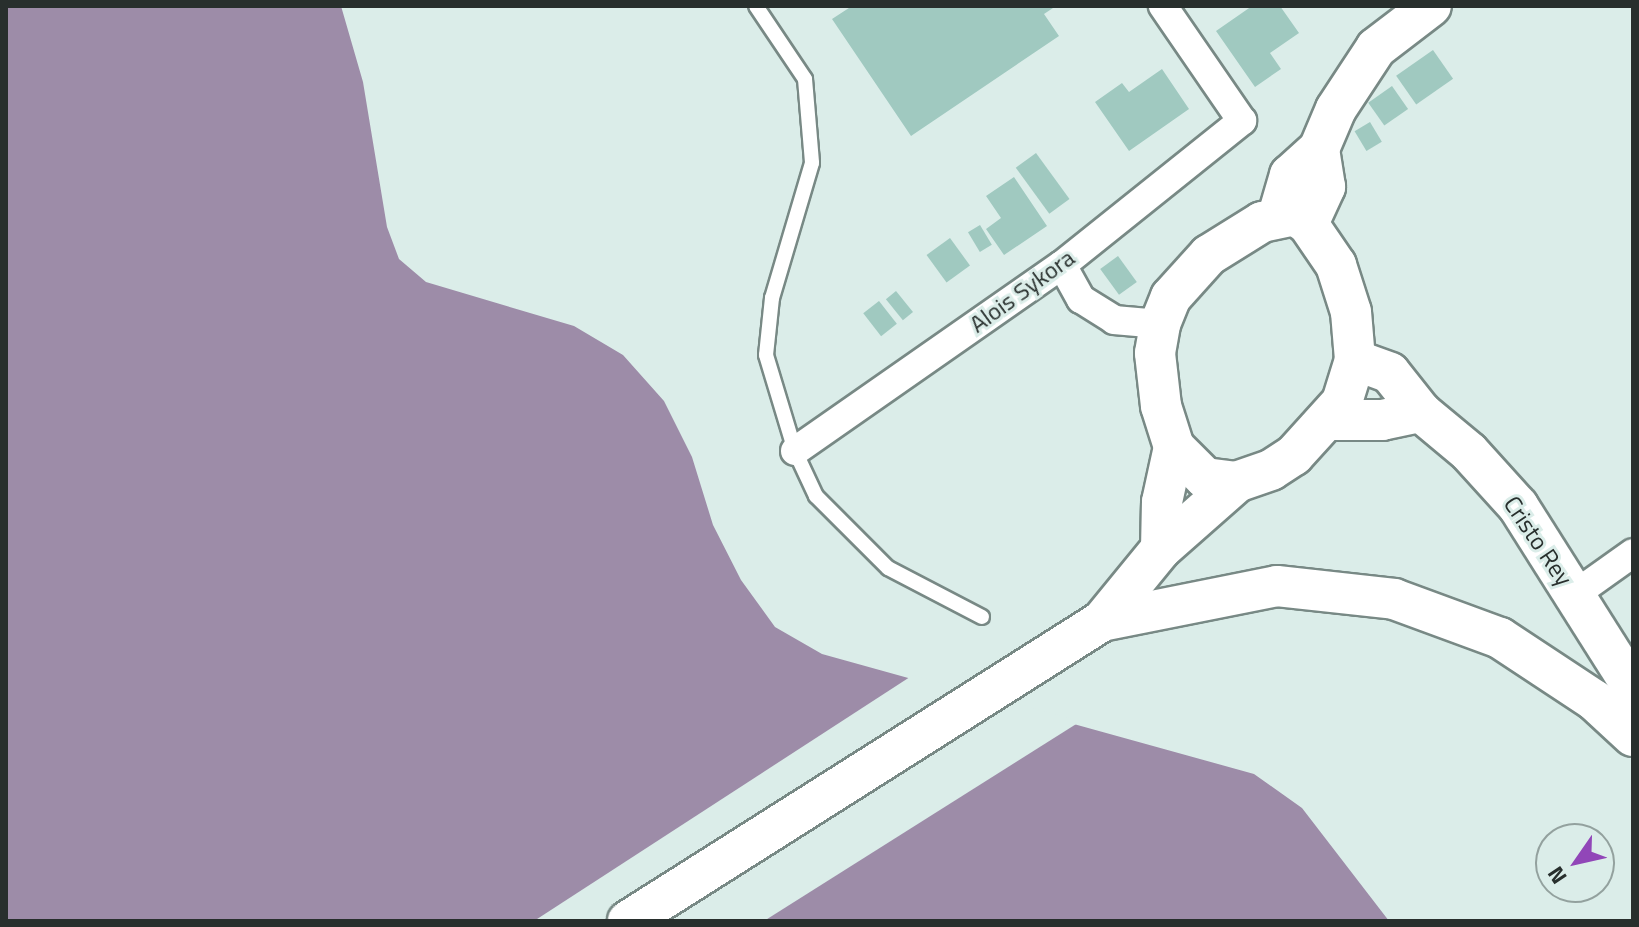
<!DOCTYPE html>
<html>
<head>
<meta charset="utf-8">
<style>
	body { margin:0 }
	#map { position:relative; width:1639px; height:927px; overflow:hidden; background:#dbede9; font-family:"Titillium Web",sans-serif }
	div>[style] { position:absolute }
	.water>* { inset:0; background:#9d8ca8 }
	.pier>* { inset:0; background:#dbede9 }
	.building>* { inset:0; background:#a0c9c0; transform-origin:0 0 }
	.roads { filter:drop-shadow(2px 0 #788985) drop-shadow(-2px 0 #788985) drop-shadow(0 2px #788985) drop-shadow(0 -2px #788985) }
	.lane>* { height:14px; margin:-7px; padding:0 7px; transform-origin:7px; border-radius:7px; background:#fff }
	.street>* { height:28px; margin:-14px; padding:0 14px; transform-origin:14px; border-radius:14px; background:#fff }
	.secondary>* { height:40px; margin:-20px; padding:0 20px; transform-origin:20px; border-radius:20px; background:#fff }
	span { translate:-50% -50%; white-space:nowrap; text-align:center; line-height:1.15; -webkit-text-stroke:6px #dbede9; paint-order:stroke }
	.street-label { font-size:24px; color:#282f2d }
	.frame { position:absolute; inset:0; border:8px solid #282f2d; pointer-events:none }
	.north { position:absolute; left:1535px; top:823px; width:80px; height:80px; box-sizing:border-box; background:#dbede9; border:2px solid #93a19e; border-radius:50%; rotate:236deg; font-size:22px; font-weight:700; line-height:32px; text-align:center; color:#282f2d }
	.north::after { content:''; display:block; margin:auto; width:28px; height:36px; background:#9146b8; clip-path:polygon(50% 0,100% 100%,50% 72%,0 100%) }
</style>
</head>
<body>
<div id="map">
	<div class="water">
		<div style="clip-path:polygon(6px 6px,341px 6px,363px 82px,387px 227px,399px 259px,426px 282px,574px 326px,623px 355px,664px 401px,692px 457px,713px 525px,741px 580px,775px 627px,822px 654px,1254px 774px,1302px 808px,1389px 921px,6px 921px)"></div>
	</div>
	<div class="pier">
		<div style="clip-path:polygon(913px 675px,1081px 721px,764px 921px,534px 921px)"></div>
	</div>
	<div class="building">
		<div style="clip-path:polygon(852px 6px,1056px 6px,1044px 14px,1059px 36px,911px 136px,832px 19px)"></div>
		<div style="clip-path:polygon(1252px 6px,1280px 6px,1299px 33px,1270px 53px,1281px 69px,1255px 87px,1216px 31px)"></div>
		<div style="left:1433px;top:50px;width:35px;height:45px;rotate:55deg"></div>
		<div style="clip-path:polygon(1162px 69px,1189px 109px,1129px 151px,1095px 102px,1122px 83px,1129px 92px)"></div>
		<div style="left:1392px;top:86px;width:28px;height:29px;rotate:55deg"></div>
		<div style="left:1370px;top:122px;width:23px;height:18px;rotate:59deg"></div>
		<div style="left:1036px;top:153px;width:57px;height:25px;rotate:54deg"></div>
		<div style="clip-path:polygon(1014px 177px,1047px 226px,1004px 255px,986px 229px,1001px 218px,986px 196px)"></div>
		<div style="left:980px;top:225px;width:23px;height:14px;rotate:59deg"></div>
		<div style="left:950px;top:238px;width:34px;height:29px;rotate:54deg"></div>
		<div style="left:1118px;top:256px;width:32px;height:22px;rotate:54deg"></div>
		<div style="left:896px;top:291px;width:27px;height:13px;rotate:51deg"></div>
		<div style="left:879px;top:301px;width:29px;height:20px;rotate:52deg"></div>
	</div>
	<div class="roads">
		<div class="lane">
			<div style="left:756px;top:6px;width:88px;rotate:56.1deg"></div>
			<div style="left:805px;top:79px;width:84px;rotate:85.2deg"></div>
			<div style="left:812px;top:163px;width:141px;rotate:106.5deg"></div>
			<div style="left:772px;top:298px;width:57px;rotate:96deg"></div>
			<div style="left:766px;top:355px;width:100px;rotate:73.2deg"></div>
			<div style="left:795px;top:451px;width:50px;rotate:65deg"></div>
			<div style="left:816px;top:496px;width:102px;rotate:45deg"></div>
			<div style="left:888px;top:568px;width:106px;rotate:27.5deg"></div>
		</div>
		<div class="street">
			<div style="left:1062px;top:265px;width:39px;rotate:61deg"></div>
			<div style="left:1081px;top:299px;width:39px;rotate:32deg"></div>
			<div style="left:1114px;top:320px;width:46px;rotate:5deg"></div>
			<div style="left:795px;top:451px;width:325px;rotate:-34.9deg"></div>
			<div style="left:1062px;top:265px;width:231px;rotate:-38.7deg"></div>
			<div style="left:1242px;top:121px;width:140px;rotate:-124.5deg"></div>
			<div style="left:1574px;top:595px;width:72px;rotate:-35.4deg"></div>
		</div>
		<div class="secondary">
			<div style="left:1295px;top:215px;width:16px;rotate:35deg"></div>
			<div style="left:1308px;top:224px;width:50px;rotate:55.7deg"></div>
			<div style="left:1336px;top:265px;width:49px;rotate:72.3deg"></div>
			<div style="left:1351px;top:312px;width:48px;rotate:85.2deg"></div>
			<div style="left:1355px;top:360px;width:44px;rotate:107.2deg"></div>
			<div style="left:1342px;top:402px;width:72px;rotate:132.2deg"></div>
			<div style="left:1294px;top:455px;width:27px;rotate:147deg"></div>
			<div style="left:1271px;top:470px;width:36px;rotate:161deg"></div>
			<div style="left:1237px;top:482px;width:32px;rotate:-173deg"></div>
			<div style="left:1205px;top:478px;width:44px;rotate:-135deg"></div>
			<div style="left:1174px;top:447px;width:43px;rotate:-107.6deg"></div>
			<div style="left:1161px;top:406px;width:53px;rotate:-96.5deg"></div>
			<div style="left:1155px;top:353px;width:29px;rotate:-80deg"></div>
			<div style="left:1160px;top:324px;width:29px;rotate:-68deg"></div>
			<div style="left:1171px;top:297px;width:57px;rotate:-47.9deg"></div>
			<div style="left:1209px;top:255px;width:62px;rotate:-31.9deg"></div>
			<div style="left:1262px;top:222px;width:34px;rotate:-12deg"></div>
			<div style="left:1278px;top:216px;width:43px;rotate:-73.7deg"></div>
			<div style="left:1290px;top:175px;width:39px;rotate:-42deg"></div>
			<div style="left:1319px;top:149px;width:43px;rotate:-67deg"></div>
			<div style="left:1336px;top:109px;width:73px;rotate:-56.7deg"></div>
			<div style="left:1376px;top:48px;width:69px;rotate:-37.4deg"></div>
			<div style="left:1308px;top:224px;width:41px;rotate:-65.3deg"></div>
			<div style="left:1325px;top:187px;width:38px;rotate:-99deg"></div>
			<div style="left:1355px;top:360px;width:37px;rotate:20deg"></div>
			<div style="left:1390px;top:373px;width:50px;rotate:51.5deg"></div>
			<div style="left:1421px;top:412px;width:62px;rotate:39.8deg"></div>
			<div style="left:1469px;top:452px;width:73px;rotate:47.8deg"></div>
			<div style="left:1518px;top:506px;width:215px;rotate:57.7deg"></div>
			<div style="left:1328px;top:420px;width:54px"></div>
			<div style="left:1382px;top:420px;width:40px;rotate:-12deg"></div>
			<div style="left:1161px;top:549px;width:47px;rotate:-88.8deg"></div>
			<div style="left:1162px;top:502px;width:56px;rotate:-77.7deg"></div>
			<div style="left:1102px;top:621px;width:178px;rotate:-11.3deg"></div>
			<div style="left:1277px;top:586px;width:118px;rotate:6.3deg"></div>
			<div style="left:1394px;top:599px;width:113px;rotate:20.2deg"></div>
			<div style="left:1500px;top:638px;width:113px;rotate:33.4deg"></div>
			<div style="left:1594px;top:700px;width:53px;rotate:42.7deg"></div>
			<div style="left:628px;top:921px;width:561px;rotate:-32.33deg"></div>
			<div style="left:1102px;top:621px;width:93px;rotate:-50.7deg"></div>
			<div style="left:1161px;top:549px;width:101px;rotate:-41.4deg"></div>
		</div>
	</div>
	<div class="street-label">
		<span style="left:1022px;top:291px;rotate:-36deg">Alois Sykora</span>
		<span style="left:1538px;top:541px;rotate:56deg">Cristo Rey</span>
	</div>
	<div class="frame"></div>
	<div class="north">N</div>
</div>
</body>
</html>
